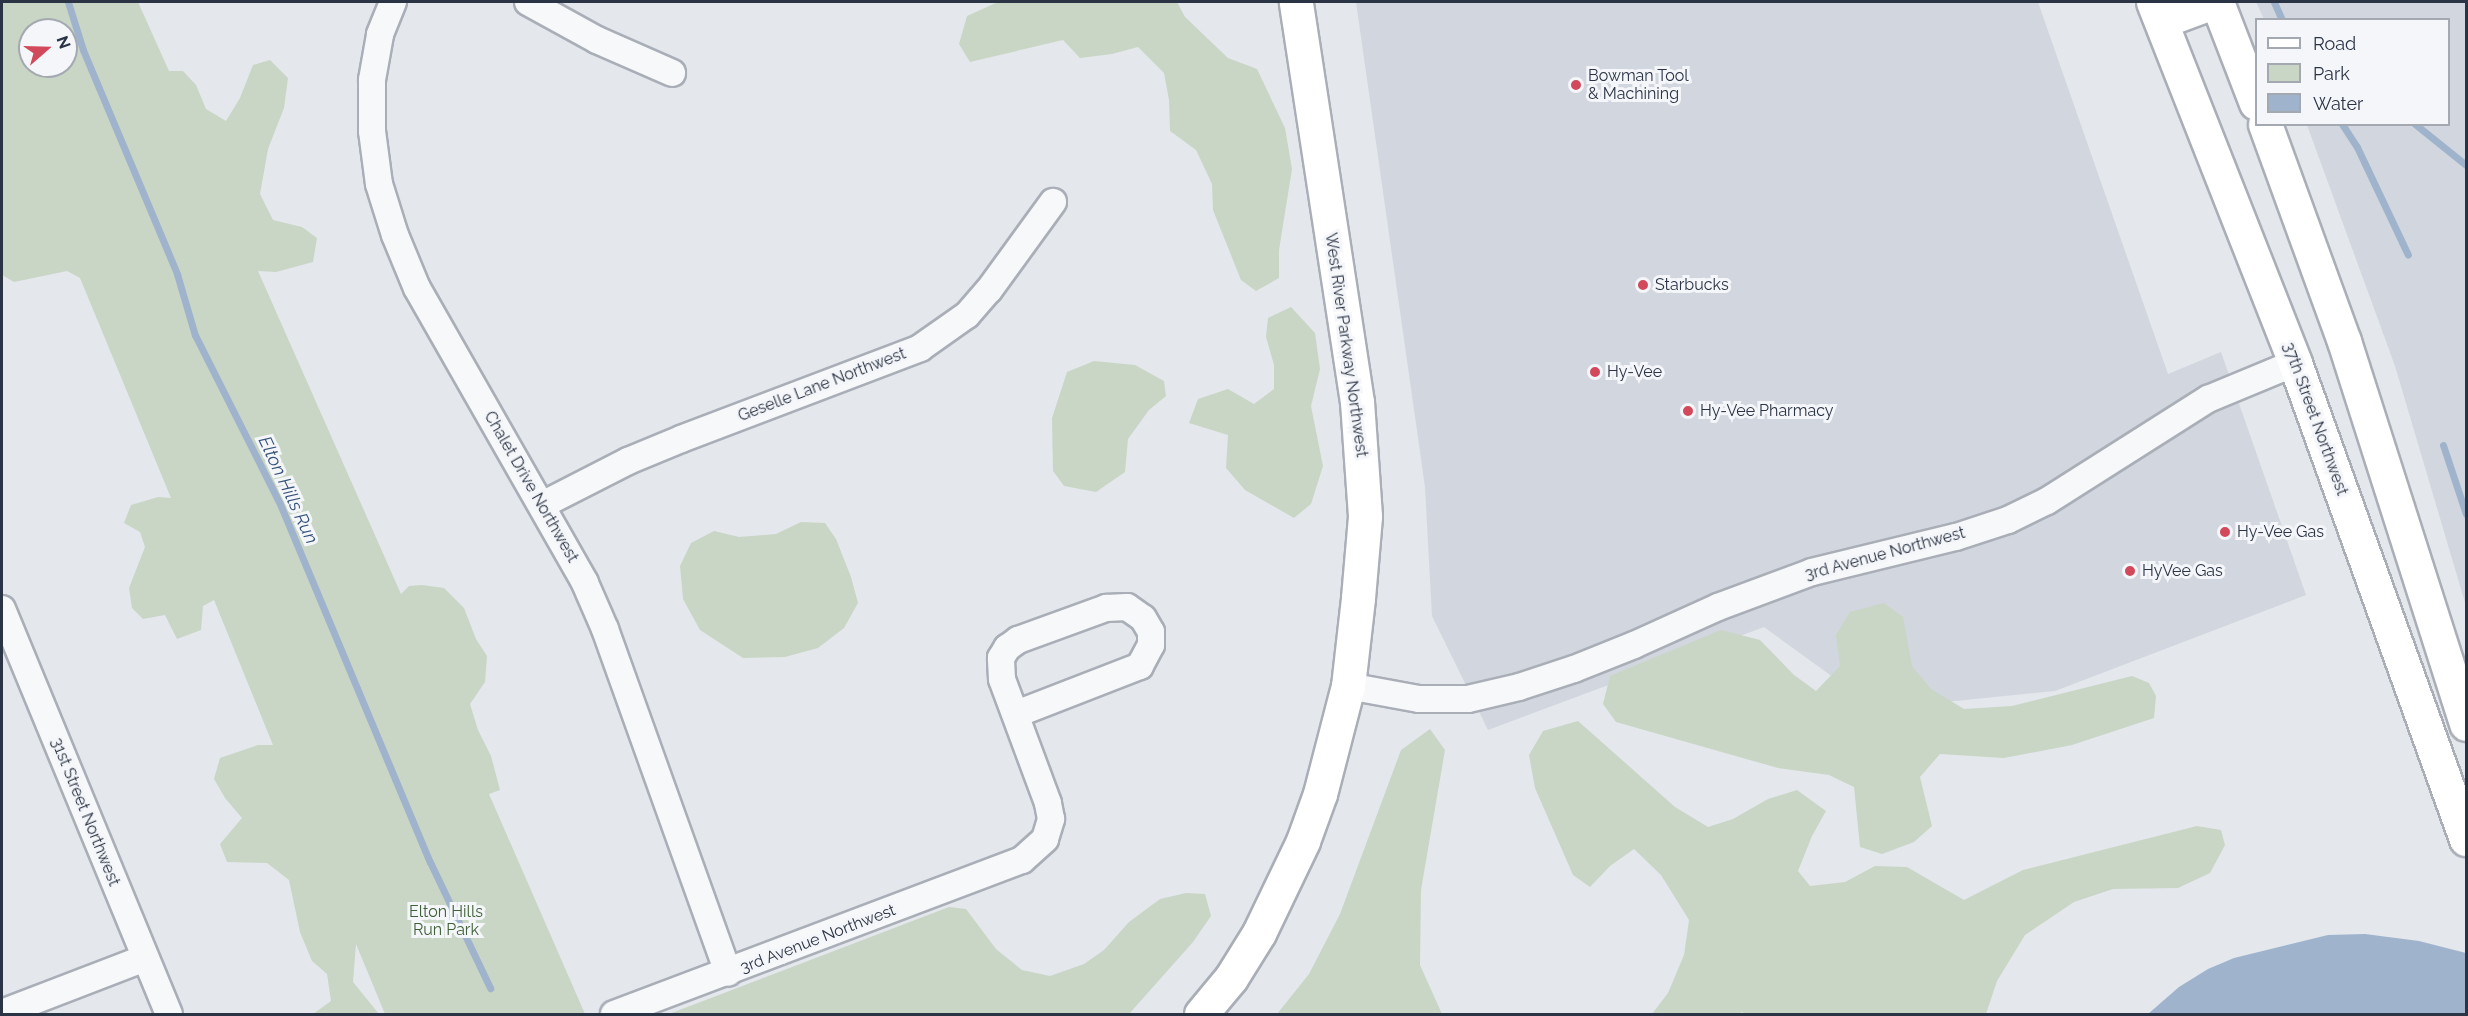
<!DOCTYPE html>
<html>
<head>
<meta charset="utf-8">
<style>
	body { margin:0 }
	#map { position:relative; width:2468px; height:1016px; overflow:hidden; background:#e4e7ec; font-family:Raleway,sans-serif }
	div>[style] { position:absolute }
	.built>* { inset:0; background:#d2d6de }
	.green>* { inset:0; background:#c9d6c5 }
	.water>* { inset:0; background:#9fb4cc }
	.stream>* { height:7px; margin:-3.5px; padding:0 3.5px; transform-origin:3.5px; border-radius:3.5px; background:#9fb4cc }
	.roads { filter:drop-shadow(2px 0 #a9aeb7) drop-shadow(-2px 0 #a9aeb7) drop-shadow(0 2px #a9aeb7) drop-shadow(0 -2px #a9aeb7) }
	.street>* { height:26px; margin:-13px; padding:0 13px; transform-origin:13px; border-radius:13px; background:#f7f8fa }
	.secondary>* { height:33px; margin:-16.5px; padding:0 16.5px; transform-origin:16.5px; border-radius:16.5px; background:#fff }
	.primary>* { height:33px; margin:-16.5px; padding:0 16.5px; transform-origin:16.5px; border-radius:16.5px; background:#fff }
	.dots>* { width:16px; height:16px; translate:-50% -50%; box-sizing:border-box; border:3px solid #f4f6f9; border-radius:50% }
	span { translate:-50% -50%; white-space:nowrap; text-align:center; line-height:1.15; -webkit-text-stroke:6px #f4f6f9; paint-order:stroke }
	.poi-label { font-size:16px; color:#2b3445 }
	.left { translate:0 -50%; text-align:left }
	.street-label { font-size:16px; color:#2b3445 }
	.park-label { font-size:16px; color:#3f6138 }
	.water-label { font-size:18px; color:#34527a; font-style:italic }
	.frame { position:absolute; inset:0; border:3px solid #2b3445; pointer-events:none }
	.legend { position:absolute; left:2255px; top:18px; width:195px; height:108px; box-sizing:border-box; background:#f4f6f9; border:2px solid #a4a8b1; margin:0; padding:8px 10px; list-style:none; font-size:18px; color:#2b3445 }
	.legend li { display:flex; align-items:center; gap:12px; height:30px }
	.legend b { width:30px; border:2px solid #a4a8b1 }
	.north { position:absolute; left:18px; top:18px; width:60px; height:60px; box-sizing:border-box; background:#f4f6f9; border:2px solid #a4a8b1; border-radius:50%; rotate:70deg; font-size:16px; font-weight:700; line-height:24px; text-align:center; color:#2b3445 }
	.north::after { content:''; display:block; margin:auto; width:21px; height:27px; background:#d1495b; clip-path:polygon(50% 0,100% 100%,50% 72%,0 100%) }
</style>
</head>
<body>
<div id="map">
	<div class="built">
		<div style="clip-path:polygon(1356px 2px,2038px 2px,2168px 374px,2221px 352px,2306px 595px,2055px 691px,1877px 709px,1764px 627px,1488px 730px,1432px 616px,1425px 487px)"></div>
		<div style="clip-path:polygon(2256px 2px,2466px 2px,2466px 606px,2395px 366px,2307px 125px,2448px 124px,2448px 20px,2264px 19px)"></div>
	</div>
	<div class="green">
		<div style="clip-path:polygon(evenodd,2px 2px,138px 2px,169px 71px,183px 71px,196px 85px,206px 109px,226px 121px,240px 98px,253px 65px,270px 60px,288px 78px,284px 108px,268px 149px,260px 194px,273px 220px,302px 227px,317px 238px,313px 262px,276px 272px,258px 271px,401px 594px,409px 586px,422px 585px,444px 588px,464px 608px,476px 639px,487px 656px,485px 682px,470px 704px,478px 730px,491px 756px,500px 790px,489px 794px,585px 1014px,385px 1014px,356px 944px,353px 982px,379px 1014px,313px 1014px,331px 1001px,327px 974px,312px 961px,300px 932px,289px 880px,267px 863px,227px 862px,220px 844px,242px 818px,225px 798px,214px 779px,220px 758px,258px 745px,273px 745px,214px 600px,203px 606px,201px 630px,177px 639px,165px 615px,143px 619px,132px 608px,129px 588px,145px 547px,140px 532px,124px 523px,131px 505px,158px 497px,171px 498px,80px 278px,67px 271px,14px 282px,2px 275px,2px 2px,30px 30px,66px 30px,66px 66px,30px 66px,30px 30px)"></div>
		<div style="clip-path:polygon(998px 2px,1177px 2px,1185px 17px,1228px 58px,1257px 69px,1285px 128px,1292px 169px,1279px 250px,1279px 278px,1256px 291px,1241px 280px,1213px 210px,1212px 184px,1196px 150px,1170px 131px,1169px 100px,1164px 73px,1138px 47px,1112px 54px,1080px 58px,1063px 40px,970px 62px,959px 44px,967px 16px)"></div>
		<div style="clip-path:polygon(1291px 307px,1315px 333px,1320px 369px,1311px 406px,1323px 466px,1311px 504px,1294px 518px,1245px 490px,1226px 468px,1228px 435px,1189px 423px,1198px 399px,1228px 389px,1254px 404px,1274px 389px,1274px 365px,1266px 337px,1268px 318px)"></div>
		<div style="clip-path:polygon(1094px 361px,1135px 365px,1164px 381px,1166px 396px,1149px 410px,1128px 439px,1125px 472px,1096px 492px,1064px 486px,1053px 471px,1052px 418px,1067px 372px)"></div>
		<div style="clip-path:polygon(801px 522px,825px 523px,836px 539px,851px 577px,858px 603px,844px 628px,818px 648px,785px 657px,743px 658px,700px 630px,683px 599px,680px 566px,691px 543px,714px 531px,739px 537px,776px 534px)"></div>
		<div style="clip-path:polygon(1884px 603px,1903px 617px,1912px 666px,1931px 689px,1964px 709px,2012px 706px,2132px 676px,2149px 683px,2156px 696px,2154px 718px,2072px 745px,2004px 758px,1940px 754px,1920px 777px,1932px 826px,1914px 842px,1882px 854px,1860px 847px,1854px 787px,1829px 775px,1778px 768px,1616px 722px,1603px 704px,1610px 676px,1721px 630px,1760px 640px,1794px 675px,1816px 691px,1840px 666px,1836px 635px,1850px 612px)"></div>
		<div style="clip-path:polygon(1578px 721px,1675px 807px,1708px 827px,1733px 819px,1768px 799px,1797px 790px,1826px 811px,1812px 836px,1798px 871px,1810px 886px,1845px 882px,1875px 866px,1907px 867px,1964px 900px,2023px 870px,2197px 826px,2221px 830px,2225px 845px,2210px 873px,2178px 888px,2113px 889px,2074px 902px,2025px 935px,1997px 981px,1986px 1014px,1745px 1014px,1742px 1012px,1739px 1014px,1652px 1014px,1668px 993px,1684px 955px,1689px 920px,1661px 875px,1634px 849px,1610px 866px,1590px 887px,1573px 875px,1535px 788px,1529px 755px,1543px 731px)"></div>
		<div style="clip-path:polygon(1430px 729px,1445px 750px,1421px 890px,1420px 965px,1442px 1014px,1277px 1014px,1309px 974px,1340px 914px,1401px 750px)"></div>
		<div style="clip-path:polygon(1186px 893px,1205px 894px,1211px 916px,1193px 942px,1129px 1014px,669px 1014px,949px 907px,966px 909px,996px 949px,1022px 970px,1050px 976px,1084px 964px,1104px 950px,1129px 922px,1160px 899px)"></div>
	</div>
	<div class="water">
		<div style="clip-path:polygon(2365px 934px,2419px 941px,2466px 953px,2466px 1014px,2148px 1014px,2179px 987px,2208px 969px,2234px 958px,2328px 935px)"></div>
	</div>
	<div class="stream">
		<div style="left:68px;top:2px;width:50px;rotate:72.6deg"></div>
		<div style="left:83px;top:50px;width:243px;rotate:67.2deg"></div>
		<div style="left:177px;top:274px;width:64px;rotate:73.6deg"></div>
		<div style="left:195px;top:335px;width:189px;rotate:63.3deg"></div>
		<div style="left:280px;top:504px;width:388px;rotate:67.3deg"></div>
		<div style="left:430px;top:862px;width:140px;rotate:64.5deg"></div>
		<div style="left:2274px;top:2px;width:20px;rotate:66deg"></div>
		<div style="left:2342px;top:124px;width:27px;rotate:57deg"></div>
		<div style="left:2357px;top:147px;width:119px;rotate:64.7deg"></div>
		<div style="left:2415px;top:124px;width:65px;rotate:38.8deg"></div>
		<div style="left:2443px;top:445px;width:73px;rotate:71.6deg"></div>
	</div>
	<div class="roads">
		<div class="street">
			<div style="left:393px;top:2px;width:35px;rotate:112deg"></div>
			<div style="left:380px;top:35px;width:46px;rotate:100.1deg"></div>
			<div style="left:372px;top:80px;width:51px;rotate:90deg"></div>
			<div style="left:372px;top:131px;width:53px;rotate:82.5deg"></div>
			<div style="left:379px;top:184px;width:53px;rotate:72.6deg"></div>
			<div style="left:395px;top:235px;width:57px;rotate:67.5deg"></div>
			<div style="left:417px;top:288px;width:339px;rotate:60.3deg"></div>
			<div style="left:585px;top:583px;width:50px;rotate:66.5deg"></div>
			<div style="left:605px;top:629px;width:365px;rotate:70.3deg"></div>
			<div style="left:528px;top:2px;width:79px;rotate:28.8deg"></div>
			<div style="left:597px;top:40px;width:82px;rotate:23.7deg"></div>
			<div style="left:542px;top:505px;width:97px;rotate:-27.1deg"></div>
			<div style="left:628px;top:461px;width:57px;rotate:-22.5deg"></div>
			<div style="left:681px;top:439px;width:256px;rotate:-20.8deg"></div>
			<div style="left:920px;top:348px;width:57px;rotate:-35.1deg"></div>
			<div style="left:967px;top:315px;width:33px;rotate:-49deg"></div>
			<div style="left:989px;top:290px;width:109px;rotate:-54deg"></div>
			<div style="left:2px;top:609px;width:438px;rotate:67.6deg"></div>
			<div style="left:1348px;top:686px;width:72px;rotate:10.4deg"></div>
			<div style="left:1419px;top:699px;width:49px"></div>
			<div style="left:1468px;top:699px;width:52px;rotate:-13.2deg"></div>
			<div style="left:1519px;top:687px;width:58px;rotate:-18.1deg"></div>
			<div style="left:1574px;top:669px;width:65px;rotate:-21.8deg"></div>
			<div style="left:1634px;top:645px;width:92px;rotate:-24.3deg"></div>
			<div style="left:1718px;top:607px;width:100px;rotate:-20.4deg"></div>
			<div style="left:1812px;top:572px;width:148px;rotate:-13.7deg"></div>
			<div style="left:1956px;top:537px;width:55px;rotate:-18.1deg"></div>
			<div style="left:2008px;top:520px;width:43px;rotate:-26deg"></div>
			<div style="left:2047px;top:501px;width:191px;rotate:-32.4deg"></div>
			<div style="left:2208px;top:399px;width:94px;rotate:-22.5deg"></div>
			<div style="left:2px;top:1013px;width:153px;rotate:-21deg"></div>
			<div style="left:614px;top:1014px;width:436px;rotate:-20.7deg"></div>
			<div style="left:1022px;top:860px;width:31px;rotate:-42deg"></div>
			<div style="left:1045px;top:839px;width:21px;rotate:-73deg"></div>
			<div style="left:1051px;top:819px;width:16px;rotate:-101deg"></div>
			<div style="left:1048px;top:803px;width:132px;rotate:-110.4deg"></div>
			<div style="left:1002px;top:679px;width:21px;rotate:-93deg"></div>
			<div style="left:1001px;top:658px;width:12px;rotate:-59deg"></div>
			<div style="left:1007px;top:648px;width:14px;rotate:-36deg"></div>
			<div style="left:1018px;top:640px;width:94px;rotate:-20deg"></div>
			<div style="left:1106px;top:608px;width:21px;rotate:-3deg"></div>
			<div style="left:1127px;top:607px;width:19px;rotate:35deg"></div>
			<div style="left:1143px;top:618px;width:16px;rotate:60deg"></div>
			<div style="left:1151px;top:632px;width:13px;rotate:90deg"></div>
			<div style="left:1151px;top:645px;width:24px;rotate:118deg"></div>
			<div style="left:1140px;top:666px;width:133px;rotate:158.8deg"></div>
		</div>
		<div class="secondary">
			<div style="left:1201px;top:1014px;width:47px;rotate:-50.2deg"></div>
			<div style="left:1231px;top:978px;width:53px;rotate:-58.1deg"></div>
			<div style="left:1259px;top:933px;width:102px;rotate:-64.4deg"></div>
			<div style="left:1303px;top:841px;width:50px;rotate:-70.1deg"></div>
			<div style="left:1320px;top:794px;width:112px;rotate:-75.5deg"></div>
			<div style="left:1348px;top:686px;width:89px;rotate:-83.5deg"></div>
			<div style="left:1358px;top:598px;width:82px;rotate:-85.1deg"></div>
			<div style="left:1365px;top:516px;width:114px;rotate:-94deg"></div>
			<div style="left:1357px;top:402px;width:405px;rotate:-98.7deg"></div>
		</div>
		<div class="primary">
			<div style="left:2153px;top:2px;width:388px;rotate:68.5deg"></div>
			<div style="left:2295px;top:363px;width:506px;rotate:70.24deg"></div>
			<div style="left:2217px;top:2px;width:108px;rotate:68.9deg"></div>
			<div style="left:2162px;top:21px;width:54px;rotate:-20.4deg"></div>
			<div style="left:2265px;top:124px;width:231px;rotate:70deg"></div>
			<div style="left:2344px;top:341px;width:402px;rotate:72.3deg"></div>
		</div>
	</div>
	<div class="dots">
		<div style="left:1576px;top:85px;background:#d1495b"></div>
		<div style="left:1643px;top:285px;background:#d1495b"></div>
		<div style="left:1595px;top:372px;background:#d1495b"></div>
		<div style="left:1688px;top:411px;background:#d1495b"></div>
		<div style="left:2225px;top:532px;background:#d1495b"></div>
		<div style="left:2130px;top:571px;background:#d1495b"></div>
	</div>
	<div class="poi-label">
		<span class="left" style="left:1588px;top:85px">Bowman Tool<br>&amp; Machining</span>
		<span class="left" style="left:1655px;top:285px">Starbucks</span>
		<span class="left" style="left:1607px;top:372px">Hy-Vee</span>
		<span class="left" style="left:1700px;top:411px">Hy-Vee Pharmacy</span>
		<span class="left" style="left:2237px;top:532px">Hy-Vee Gas</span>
		<span class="left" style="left:2142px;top:571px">HyVee Gas</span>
	</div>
	<div class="street-label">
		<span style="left:1346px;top:345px;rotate:82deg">West River Parkway Northwest</span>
		<span style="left:822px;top:385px;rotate:-21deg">Geselle Lane Northwest</span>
		<span style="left:2315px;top:419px;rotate:70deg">37th Street Northwest</span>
		<span style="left:531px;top:487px;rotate:60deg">Chalet Drive Northwest</span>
		<span style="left:1885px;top:554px;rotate:-15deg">3rd Avenue Northwest</span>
		<span style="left:85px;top:812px;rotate:68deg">31st Street Northwest</span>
		<span style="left:818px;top:939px;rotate:-21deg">3rd Avenue Northwest</span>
	</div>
	<div class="park-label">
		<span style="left:446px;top:921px">Elton Hills<br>Run Park</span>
	</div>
	<div class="water-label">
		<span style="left:288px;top:490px;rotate:65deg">Elton Hills Run</span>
	</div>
	<div class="frame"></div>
	<ul class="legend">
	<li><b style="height:8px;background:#fff"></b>Road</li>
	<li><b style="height:16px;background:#c9d6c5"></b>Park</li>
	<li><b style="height:16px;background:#9fb4cc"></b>Water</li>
	</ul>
	<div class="north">N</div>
</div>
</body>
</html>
